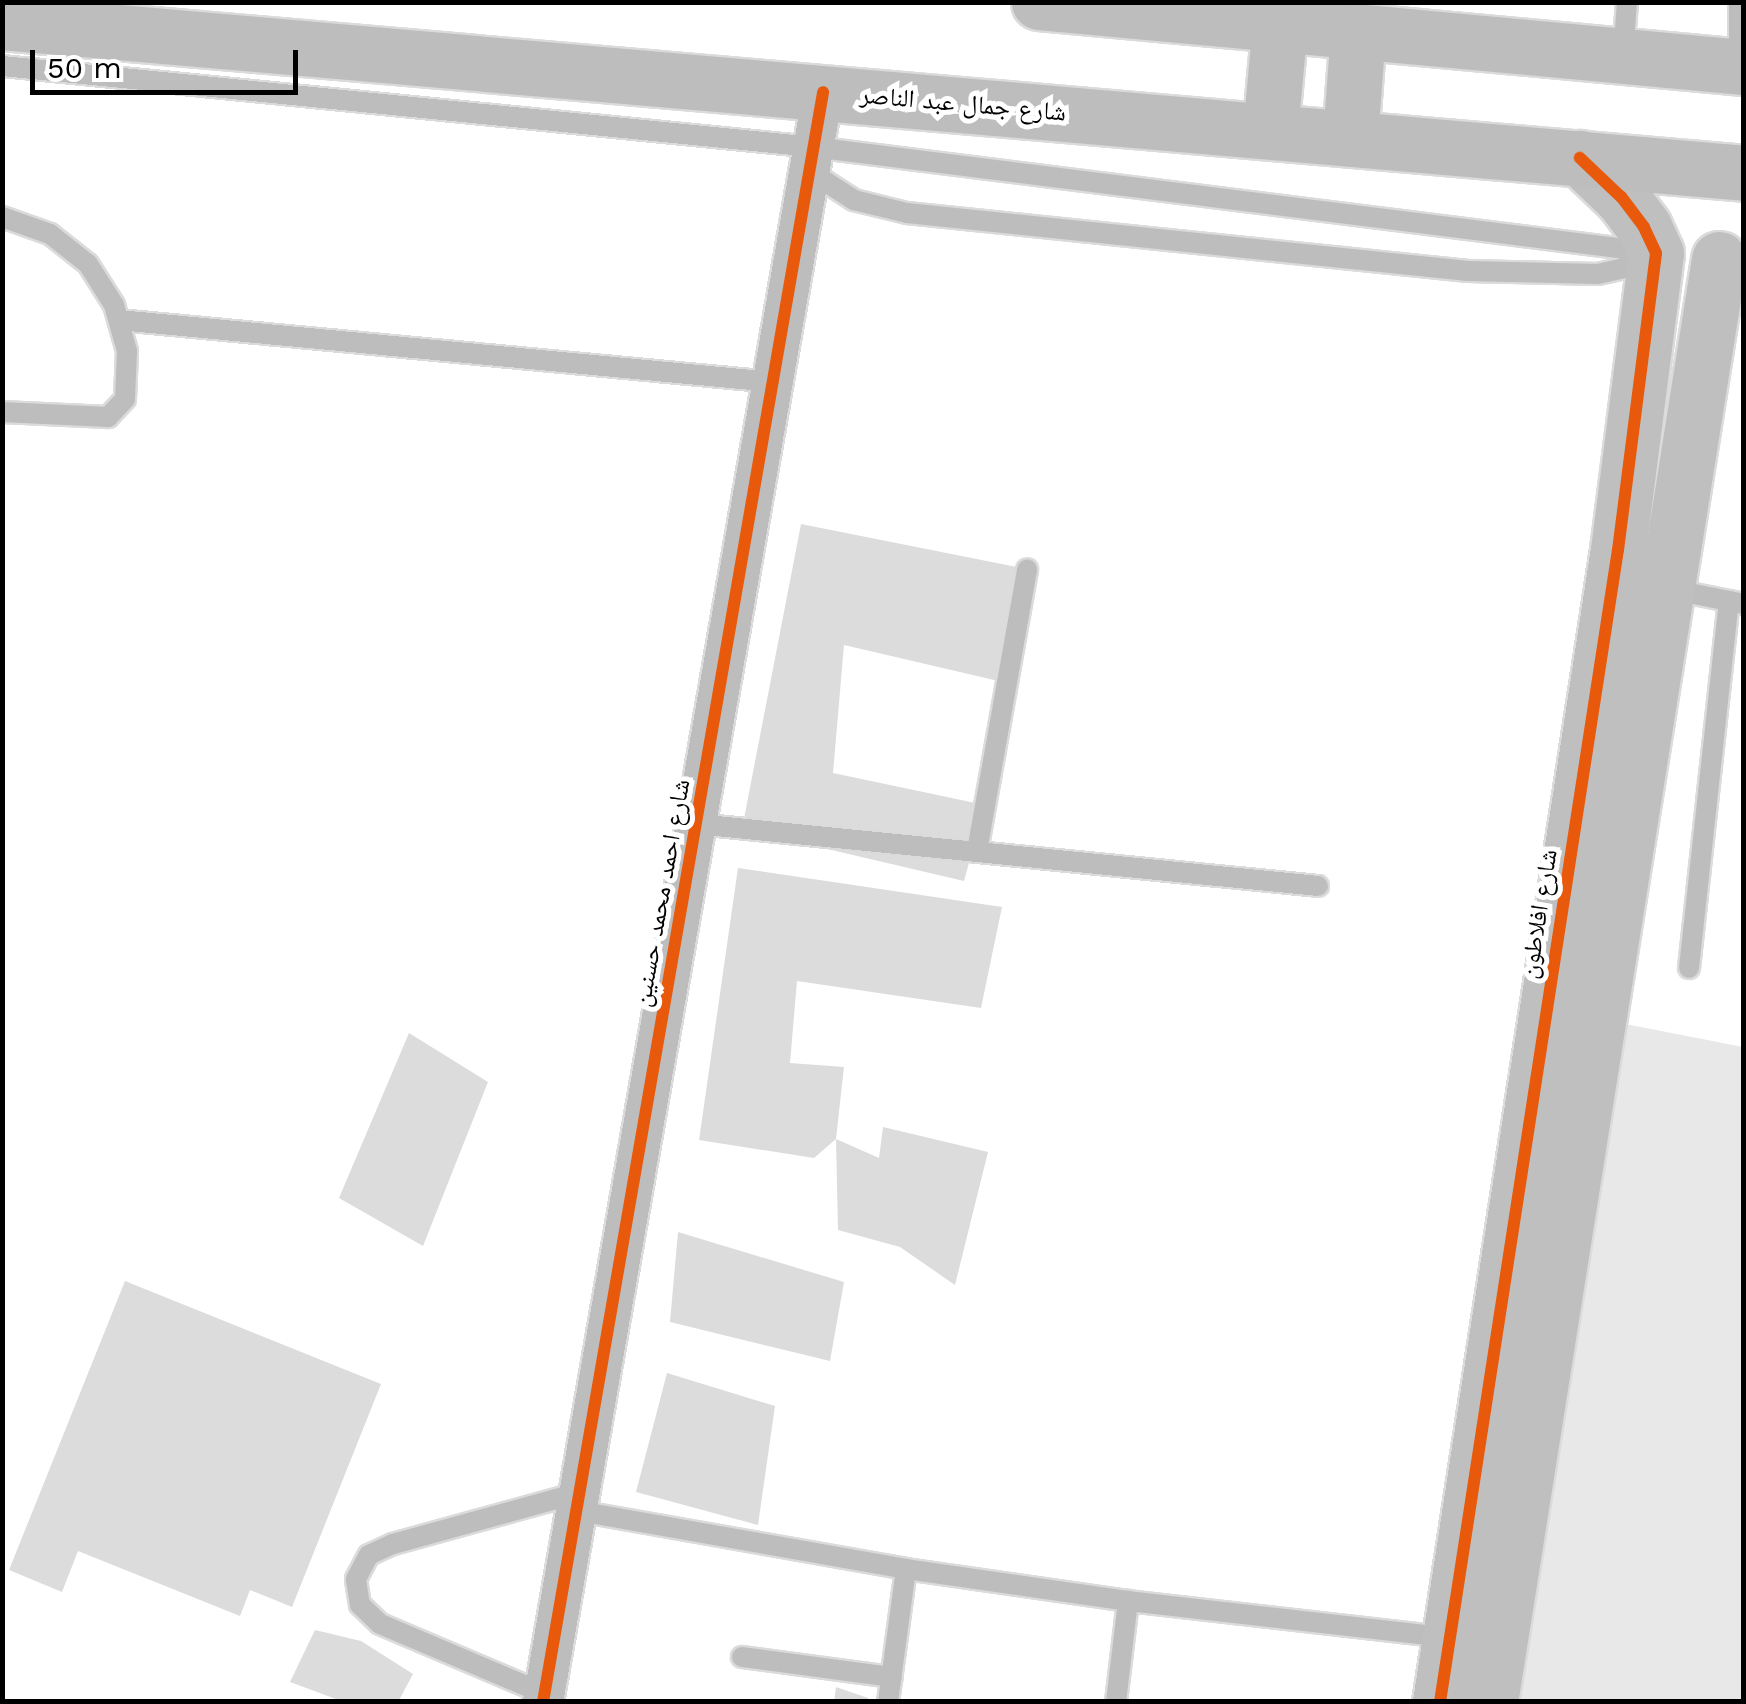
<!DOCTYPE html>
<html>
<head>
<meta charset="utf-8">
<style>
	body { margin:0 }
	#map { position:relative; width:1746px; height:1704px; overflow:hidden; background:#fff; font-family:"Work Sans","Noto Naskh Arabic",sans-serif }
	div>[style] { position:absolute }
	.green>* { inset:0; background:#e8e8e8 }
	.building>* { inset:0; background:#dcdcdc }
	.roads { filter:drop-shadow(2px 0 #dbdbdb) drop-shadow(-2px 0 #dbdbdb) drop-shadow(0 2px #dbdbdb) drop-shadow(0 -2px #dbdbdb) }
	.lane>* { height:20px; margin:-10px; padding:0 10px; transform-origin:10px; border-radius:10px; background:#bdbdbd }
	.street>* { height:40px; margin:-20px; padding:0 20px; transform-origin:20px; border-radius:20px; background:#bdbdbd }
	.secondary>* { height:55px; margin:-27.5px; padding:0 27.5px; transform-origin:27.5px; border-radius:27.5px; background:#bfbfbf }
	.primary>* { height:55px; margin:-27.5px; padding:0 27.5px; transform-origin:27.5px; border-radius:27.5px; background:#bdbdbd }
	.cycleway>* { height:12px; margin:-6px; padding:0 6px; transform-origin:6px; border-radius:6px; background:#e8590c }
	span { translate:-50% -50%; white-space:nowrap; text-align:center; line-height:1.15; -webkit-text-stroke:10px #fff; paint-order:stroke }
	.street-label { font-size:25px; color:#000 }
	.frame { position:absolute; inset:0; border:5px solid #000; pointer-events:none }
	.scale { position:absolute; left:30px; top:50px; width:268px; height:45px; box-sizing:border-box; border:5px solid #000; border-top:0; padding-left:12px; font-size:30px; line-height:35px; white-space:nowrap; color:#000; -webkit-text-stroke:8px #fff; paint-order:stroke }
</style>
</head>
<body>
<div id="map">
	<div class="green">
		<div style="clip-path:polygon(1605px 1020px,1743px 1047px,1743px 1701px,1514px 1702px)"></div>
	</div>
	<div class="building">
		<div style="clip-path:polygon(801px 524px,1027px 569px,1007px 683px,844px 645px,833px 773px,985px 805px,964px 881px,742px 829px)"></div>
		<div style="clip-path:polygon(738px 868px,1002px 907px,981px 1008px,797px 981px,790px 1063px,844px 1067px,836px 1139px,879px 1158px,883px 1127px,988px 1152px,955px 1285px,900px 1247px,838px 1230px,836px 1139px,814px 1158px,699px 1140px)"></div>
		<div style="clip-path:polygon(409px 1033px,488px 1082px,423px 1246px,339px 1198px)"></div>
		<div style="clip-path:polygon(678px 1232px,844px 1282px,830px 1361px,670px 1322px)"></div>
		<div style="clip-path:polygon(125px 1281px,381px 1384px,292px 1607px,250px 1590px,240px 1616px,78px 1551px,62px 1592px,9px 1570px)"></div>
		<div style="clip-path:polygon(667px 1373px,775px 1406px,758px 1525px,636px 1492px)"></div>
		<div style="clip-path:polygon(315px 1630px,361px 1641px,413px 1674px,398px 1702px,344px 1702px,290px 1682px)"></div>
		<div style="clip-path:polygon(836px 1687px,868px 1698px,867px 1702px,834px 1702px)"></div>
	</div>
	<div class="roads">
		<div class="lane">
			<div style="left:1623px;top:55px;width:53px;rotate:-85.7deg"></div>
			<div style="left:1739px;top:65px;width:63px;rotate:-90deg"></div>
			<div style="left:2px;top:66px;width:815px;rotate:5.7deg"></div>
			<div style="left:813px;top:147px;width:844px;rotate:7.15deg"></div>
			<div style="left:809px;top:171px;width:54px;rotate:32.8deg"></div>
			<div style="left:854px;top:200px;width:55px;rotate:13.8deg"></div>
			<div style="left:907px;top:213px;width:564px;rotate:5.9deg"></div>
			<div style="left:1468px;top:271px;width:130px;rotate:1.3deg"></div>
			<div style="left:1598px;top:274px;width:26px;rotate:-13deg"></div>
			<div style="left:1623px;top:268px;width:28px;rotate:-41deg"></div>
			<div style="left:2px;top:217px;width:51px;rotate:19.5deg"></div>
			<div style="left:50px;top:234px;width:48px;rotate:38.3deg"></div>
			<div style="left:88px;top:264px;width:49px;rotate:57.6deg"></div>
			<div style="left:114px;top:305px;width:48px;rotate:74.2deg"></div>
			<div style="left:127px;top:351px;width:48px;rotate:92.4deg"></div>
			<div style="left:125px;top:399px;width:25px;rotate:133deg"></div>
			<div style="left:108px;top:417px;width:106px;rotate:-177.3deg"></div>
			<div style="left:119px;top:320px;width:657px;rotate:5.42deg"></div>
			<div style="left:1669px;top:589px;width:76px;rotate:11.3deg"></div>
			<div style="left:696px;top:824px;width:625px;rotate:5.69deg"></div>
			<div style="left:977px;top:851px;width:286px;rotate:-79.9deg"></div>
			<div style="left:1689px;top:968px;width:369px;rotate:-83.8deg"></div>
			<div style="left:578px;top:1511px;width:333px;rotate:10deg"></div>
			<div style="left:906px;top:1569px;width:224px;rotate:8.2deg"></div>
			<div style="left:1128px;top:1601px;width:320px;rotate:6.5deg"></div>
			<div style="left:742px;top:1657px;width:151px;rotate:7.6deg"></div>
			<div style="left:545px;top:1694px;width:179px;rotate:-157deg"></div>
			<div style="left:380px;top:1624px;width:28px;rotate:-136deg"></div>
			<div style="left:360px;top:1605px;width:26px;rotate:-99deg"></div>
			<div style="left:356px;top:1579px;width:27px;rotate:-62deg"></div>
			<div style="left:369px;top:1555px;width:26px;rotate:-25deg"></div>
			<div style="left:393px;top:1544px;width:196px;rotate:-15.4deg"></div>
			<div style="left:888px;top:1702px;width:134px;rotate:-82.3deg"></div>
			<div style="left:1116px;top:1702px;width:102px;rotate:-83.2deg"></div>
		</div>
		<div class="street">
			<div style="left:543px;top:1702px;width:1634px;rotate:-80.13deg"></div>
		</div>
		<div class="secondary">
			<div style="left:1440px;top:1702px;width:1166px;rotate:-81.22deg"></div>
			<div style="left:1618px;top:550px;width:299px;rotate:-82.7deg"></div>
			<div style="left:1656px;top:253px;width:29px;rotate:-115deg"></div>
			<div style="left:1644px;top:227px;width:38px;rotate:-127deg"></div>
			<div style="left:1621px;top:197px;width:57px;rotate:-136.4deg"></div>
			<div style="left:1490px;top:1702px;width:1461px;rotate:-80.98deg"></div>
		</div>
		<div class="primary">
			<div style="left:1039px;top:2px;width:708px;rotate:5.27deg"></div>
			<div style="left:2px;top:22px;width:1749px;rotate:4.95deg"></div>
			<div style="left:1270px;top:131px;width:107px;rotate:-84.7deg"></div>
			<div style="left:1350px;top:138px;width:107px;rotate:-85.7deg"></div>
		</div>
	</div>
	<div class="cycleway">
		<div style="left:543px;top:1702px;width:1634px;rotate:-80.13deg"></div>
		<div style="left:1440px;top:1702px;width:1166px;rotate:-81.22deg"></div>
		<div style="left:1618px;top:550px;width:299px;rotate:-82.7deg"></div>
		<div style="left:1656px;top:253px;width:29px;rotate:-115deg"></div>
		<div style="left:1644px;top:227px;width:38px;rotate:-127deg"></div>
		<div style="left:1621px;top:197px;width:57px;rotate:-136.4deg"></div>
	</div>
	<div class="street-label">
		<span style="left:963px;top:104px;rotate:5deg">شارع جمال عبد الناصر</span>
		<span style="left:662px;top:893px;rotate:-80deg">شارع احمد محمد حسنين</span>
		<span style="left:1539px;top:914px;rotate:-81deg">شارع افلاطون</span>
	</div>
	<div class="frame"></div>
	<div class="scale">50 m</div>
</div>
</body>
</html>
